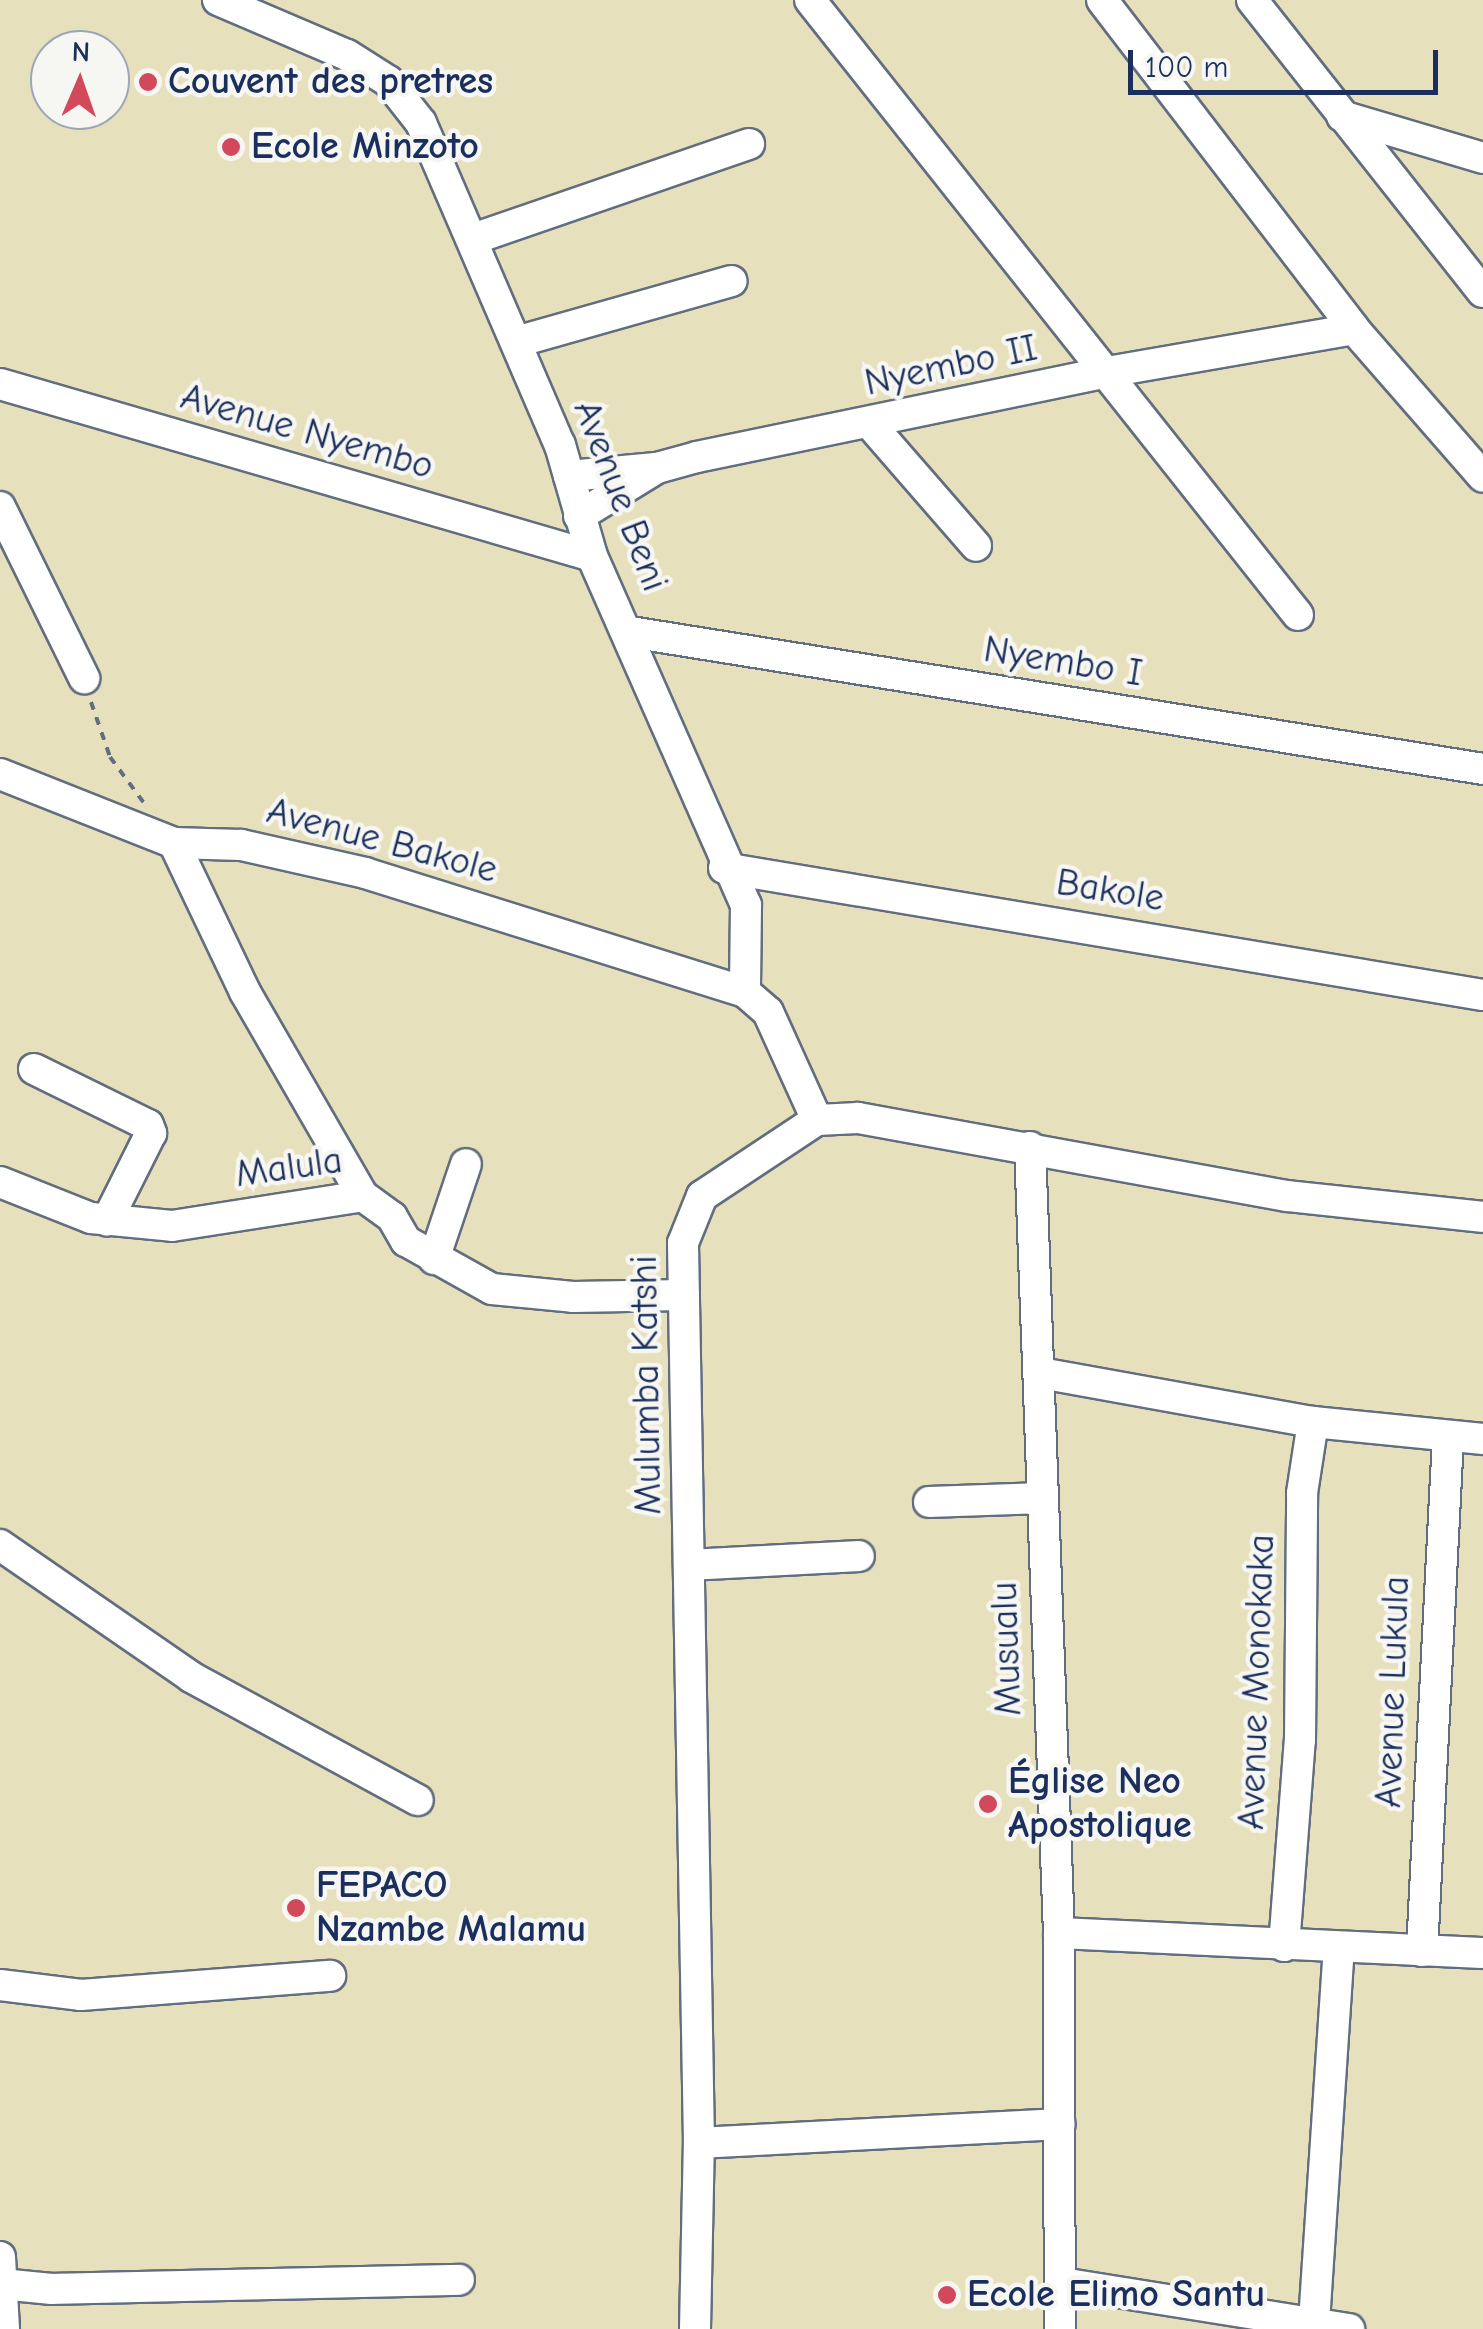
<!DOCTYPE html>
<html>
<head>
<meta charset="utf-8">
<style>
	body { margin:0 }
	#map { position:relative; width:1483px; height:2329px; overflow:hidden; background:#e7e0bd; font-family:"Comic Neue",sans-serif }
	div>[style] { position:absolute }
	.path>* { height:4px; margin-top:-2px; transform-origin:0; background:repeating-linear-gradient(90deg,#626d7f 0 8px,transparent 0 16px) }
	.roads { filter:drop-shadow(2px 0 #626d7f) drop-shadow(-2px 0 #626d7f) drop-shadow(0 2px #626d7f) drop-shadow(0 -2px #626d7f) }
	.minor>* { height:30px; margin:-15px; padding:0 15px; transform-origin:15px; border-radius:15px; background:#fff }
	.dots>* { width:28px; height:28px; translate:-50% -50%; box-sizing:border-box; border:5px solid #f6f6f2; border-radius:50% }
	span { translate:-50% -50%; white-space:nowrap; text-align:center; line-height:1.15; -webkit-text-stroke:9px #f6f6f2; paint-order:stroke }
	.poi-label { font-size:38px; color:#1b2f5e; font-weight:700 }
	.left { translate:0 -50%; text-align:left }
	.street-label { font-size:38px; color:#1b2f5e }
	.north { position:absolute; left:30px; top:30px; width:100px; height:100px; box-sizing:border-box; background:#f6f6f2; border:2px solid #9ea6b7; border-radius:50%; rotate:2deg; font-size:28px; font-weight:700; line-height:40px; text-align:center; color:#1b2f5e }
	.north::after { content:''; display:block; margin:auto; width:35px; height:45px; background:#d1495b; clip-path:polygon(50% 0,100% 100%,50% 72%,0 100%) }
	.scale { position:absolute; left:1128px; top:50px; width:310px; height:45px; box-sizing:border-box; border:5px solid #1b2f5e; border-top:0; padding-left:12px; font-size:30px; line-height:35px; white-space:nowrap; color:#1b2f5e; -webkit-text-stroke:8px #f6f6f2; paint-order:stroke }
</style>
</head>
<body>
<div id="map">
	<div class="path">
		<div style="left:91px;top:702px;width:58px;rotate:70.9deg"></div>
		<div style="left:110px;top:757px;width:57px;rotate:53.5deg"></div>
	</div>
	<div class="roads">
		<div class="minor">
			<div style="left:218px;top:0;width:140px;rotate:23.1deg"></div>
			<div style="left:347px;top:55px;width:49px;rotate:32.4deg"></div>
			<div style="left:388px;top:81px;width:53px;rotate:51.8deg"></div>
			<div style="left:421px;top:123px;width:351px;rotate:66.7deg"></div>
			<div style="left:560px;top:445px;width:116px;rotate:73.9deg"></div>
			<div style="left:592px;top:556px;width:381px;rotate:66.2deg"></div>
			<div style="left:746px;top:905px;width:87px;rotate:90.7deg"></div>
			<div style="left:745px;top:992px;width:30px;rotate:41deg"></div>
			<div style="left:768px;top:1012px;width:119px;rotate:65.6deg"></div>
			<div style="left:810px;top:0;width:785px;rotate:51.57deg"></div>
			<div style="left:1102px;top:0;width:414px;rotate:52.5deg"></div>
			<div style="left:1354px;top:329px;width:196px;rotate:48.9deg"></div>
			<div style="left:1252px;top:0;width:372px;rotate:51.7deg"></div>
			<div style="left:1342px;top:116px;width:147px;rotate:16.6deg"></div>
			<div style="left:473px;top:239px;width:292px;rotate:-19deg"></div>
			<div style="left:516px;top:342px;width:224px;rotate:-15.8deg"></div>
			<div style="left:0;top:384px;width:616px;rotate:16.2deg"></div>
			<div style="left:871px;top:425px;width:160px;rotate:49deg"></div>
			<div style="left:569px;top:476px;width:87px;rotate:-5.3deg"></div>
			<div style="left:0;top:507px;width:191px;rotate:63.8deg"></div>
			<div style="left:579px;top:516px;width:92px;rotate:-31.6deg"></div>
			<div style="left:657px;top:468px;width:41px;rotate:-15.4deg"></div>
			<div style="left:697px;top:457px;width:414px;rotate:-11.7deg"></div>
			<div style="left:1102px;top:373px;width:256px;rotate:-9.9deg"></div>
			<div style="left:630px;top:632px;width:864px;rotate:9.12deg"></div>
			<div style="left:0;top:774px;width:187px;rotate:21.6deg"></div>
			<div style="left:174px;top:843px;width:67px;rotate:1.7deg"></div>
			<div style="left:241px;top:845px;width:127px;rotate:12.7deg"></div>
			<div style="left:365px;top:873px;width:398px;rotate:17.4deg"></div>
			<div style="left:174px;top:843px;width:165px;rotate:64.5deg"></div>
			<div style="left:245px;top:992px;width:236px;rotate:60deg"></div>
			<div style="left:724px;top:868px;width:770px;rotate:9.5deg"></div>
			<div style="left:34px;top:1069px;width:127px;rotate:26.2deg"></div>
			<div style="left:148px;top:1125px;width:9px;rotate:69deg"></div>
			<div style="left:151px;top:1133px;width:98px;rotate:116.6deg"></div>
			<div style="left:1030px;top:1147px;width:787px;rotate:87.89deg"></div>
			<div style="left:1059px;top:1933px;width:396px;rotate:89.9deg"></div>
			<div style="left:0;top:1182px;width:98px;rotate:21.6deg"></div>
			<div style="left:91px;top:1218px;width:81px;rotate:5.6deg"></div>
			<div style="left:172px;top:1226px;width:193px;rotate:-8.9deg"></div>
			<div style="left:363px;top:1196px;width:36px;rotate:36deg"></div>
			<div style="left:392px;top:1217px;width:28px;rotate:60deg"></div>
			<div style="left:406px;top:1241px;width:98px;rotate:29.2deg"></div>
			<div style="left:492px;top:1289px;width:81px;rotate:5.6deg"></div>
			<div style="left:573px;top:1297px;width:111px;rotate:-1deg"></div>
			<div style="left:434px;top:1259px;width:100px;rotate:-71.4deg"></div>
			<div style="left:1040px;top:1373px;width:277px;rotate:10.2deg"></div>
			<div style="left:1313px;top:1422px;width:171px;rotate:5.7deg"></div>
			<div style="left:929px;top:1502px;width:114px;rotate:-2deg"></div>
			<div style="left:0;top:1545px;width:232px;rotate:34.6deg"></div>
			<div style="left:191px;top:1677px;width:258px;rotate:28.5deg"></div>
			<div style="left:689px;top:1565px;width:170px;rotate:-3deg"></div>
			<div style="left:1059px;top:1933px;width:424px;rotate:2.7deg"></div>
			<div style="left:1284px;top:1946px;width:207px;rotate:-85.6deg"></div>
			<div style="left:1300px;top:1740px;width:247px;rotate:-89.5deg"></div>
			<div style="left:1302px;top:1493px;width:72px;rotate:-81.2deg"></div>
			<div style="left:1422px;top:1951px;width:514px;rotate:-87.1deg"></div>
			<div style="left:0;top:1985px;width:82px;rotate:7deg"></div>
			<div style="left:81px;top:1995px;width:250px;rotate:-4.4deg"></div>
			<div style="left:699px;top:2143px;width:361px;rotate:-3deg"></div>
			<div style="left:0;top:2257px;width:72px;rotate:86.8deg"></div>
			<div style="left:1061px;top:2283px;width:292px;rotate:9.1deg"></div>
			<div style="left:1px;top:2284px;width:51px;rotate:5.6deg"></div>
			<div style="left:52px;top:2289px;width:407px;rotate:-1.3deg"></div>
			<div style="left:1314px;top:2322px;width:375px;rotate:-86.2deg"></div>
			<div style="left:695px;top:2329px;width:186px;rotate:-88.8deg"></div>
			<div style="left:699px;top:2143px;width:900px;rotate:-91.02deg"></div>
			<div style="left:683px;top:1243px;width:51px;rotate:-68deg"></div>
			<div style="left:702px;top:1196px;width:138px;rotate:-33.5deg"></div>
			<div style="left:817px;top:1120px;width:41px;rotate:-2.8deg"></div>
			<div style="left:858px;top:1118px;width:436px;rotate:10.3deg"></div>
			<div style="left:1287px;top:1196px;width:197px;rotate:6.1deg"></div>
		</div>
	</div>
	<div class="dots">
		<div style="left:148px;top:82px;background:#d1495b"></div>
		<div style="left:231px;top:147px;background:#d1495b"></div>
		<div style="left:988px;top:1804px;background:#d1495b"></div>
		<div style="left:296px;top:1908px;background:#d1495b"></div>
		<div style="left:947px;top:2295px;background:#d1495b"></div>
	</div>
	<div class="poi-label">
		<span class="left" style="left:168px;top:82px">Couvent des pretres</span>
		<span class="left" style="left:251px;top:147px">Ecole Minzoto</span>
		<span class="left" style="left:1008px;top:1804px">Église Neo<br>Apostolique</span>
		<span class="left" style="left:316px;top:1908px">FEPACO<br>Nzambe Malamu</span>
		<span class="left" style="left:967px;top:2295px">Ecole Elimo Santu</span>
	</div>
	<div class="street-label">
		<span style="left:951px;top:366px;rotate:-12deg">Nyembo II</span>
		<span style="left:307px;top:432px;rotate:16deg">Avenue Nyembo</span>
		<span style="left:620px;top:496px;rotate:69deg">Avenue Beni</span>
		<span style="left:1063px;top:662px;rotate:9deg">Nyembo I</span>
		<span style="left:382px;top:841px;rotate:15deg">Avenue Bakole</span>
		<span style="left:1110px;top:891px;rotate:9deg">Bakole</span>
		<span style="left:289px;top:1168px;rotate:-8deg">Malula</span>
		<span style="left:647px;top:1385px;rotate:-91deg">Mulumba Katshi</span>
		<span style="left:1007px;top:1649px;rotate:-92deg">Musualu</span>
		<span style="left:1257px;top:1682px;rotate:-88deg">Avenue Monokaka</span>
		<span style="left:1393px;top:1692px;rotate:-88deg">Avenue Lukula</span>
	</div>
	<div class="north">N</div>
	<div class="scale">100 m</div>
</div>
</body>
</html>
